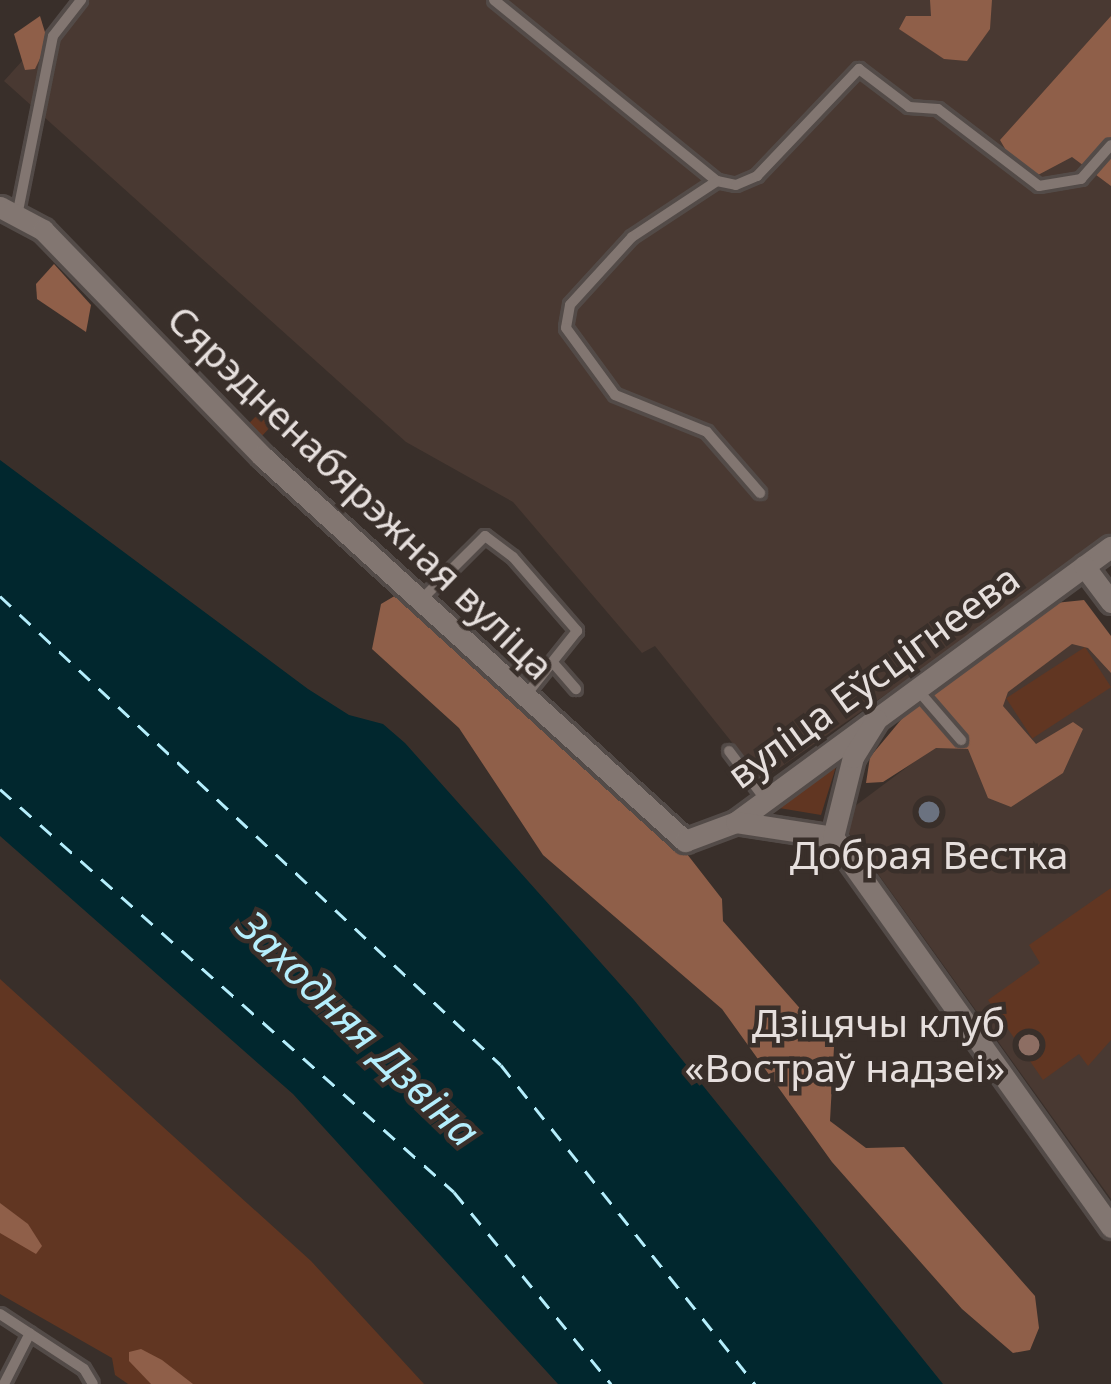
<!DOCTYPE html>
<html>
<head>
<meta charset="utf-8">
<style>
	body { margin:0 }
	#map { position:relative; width:1111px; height:1384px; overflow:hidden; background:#392f2a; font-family:"Noto Sans",sans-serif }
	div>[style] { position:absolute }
	.built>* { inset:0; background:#493932 }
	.green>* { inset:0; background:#613622; transform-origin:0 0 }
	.forest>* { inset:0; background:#8f5f49 }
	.water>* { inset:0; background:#01272e }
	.ferry>* { height:3px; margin-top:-1.5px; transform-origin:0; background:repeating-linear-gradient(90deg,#b5eefc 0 15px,transparent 0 27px) }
	.roads { filter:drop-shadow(3px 0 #534b48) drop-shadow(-3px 0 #534b48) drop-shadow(0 3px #534b48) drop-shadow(0 -3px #534b48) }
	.lane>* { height:10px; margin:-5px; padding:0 5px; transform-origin:5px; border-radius:5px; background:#827671 }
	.street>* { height:21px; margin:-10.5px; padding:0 10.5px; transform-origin:10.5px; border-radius:10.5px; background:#827671 }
	.dots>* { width:33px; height:33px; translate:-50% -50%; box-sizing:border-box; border:6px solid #392f2a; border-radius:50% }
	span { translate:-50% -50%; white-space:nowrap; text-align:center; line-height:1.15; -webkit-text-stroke:9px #392f2a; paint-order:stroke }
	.street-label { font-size:39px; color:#e6dfdd }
	.poi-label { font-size:39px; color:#e6dfdd }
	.right { translate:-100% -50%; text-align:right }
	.water-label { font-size:42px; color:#b5eefc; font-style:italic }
</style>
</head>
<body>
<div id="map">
	<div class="built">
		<div style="clip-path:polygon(77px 0,1111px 0,1111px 539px,762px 780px,655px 646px,642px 653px,513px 502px,406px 442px,4px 81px)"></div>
		<div style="clip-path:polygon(1097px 625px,1111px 644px,1111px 1199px,848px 832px,855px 806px)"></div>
	</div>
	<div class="green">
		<div style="left:271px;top:400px;width:18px;height:36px;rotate:43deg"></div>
		<div style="left:1085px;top:647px;width:48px;height:94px;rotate:57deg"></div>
		<div style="clip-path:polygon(839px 757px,821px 815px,773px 807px)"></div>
		<div style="clip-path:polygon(1111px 888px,1111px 1040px,1088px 1066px,1079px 1054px,1043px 1080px,988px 1000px,1040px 963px,1029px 945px)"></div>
		<div style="clip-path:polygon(0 979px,311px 1261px,424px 1384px,128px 1384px,115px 1375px,112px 1358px,0 1294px)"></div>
	</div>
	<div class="forest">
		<div style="clip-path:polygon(930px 0,992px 0,990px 29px,967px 61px,944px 59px,899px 29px,906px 16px,931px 16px)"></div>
		<div style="clip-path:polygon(40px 16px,48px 42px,35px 69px,25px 70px,14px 34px)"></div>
		<div style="clip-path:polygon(1111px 16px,1111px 186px,1072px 157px,1038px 175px,1011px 159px,1000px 140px)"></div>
		<div style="clip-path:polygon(54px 264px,91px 305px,86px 332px,37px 299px,36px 284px)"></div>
		<div style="clip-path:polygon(398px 594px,680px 845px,722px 899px,723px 921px,834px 1047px,830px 1121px,866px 1148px,904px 1147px,1035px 1296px,1039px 1328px,1030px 1350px,1013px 1353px,962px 1309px,832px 1162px,722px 1009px,543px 855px,459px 728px,372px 649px,381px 604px)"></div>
		<div style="clip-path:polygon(1084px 600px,1111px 636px,1111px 673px,1088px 648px,1072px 644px,1008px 692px,1003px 706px,1036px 744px,1073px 722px,1083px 729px,1063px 773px,1011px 807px,988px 798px,968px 749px,936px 748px,883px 782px,866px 783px,870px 757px,925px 691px,1055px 603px)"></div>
		<div style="clip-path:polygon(0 1203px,28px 1224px,42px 1246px,36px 1254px,0 1233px)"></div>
		<div style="clip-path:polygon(141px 1349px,162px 1360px,193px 1384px,151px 1384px,129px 1361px,129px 1352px)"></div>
	</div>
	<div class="water">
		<div style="clip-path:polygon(0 460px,308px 689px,349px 715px,383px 724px,405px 743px,634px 1000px,943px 1384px,558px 1384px,293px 1094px,0 836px)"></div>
	</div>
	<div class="ferry">
		<div style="left:0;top:596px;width:686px;rotate:43.11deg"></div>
		<div style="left:501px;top:1065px;width:408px;rotate:51.5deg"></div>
		<div style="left:0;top:789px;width:607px;rotate:41.59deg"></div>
		<div style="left:454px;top:1192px;width:248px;rotate:50.7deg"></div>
	</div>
	<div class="roads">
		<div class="lane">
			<div style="left:494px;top:0;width:287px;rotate:39.1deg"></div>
			<div style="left:717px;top:181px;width:19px;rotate:12deg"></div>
			<div style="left:736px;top:185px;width:23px;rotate:-23deg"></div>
			<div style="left:757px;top:176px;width:148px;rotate:-46.4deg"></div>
			<div style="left:859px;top:69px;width:63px;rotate:37.2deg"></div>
			<div style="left:909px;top:107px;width:29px;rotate:4deg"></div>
			<div style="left:938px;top:109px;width:127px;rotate:37.3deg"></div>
			<div style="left:1039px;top:186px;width:43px;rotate:-9.5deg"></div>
			<div style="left:1081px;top:179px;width:45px;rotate:-48.6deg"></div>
			<div style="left:717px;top:181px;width:102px;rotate:146.6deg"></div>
			<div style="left:632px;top:237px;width:92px;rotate:132.4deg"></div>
			<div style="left:570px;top:305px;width:23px;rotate:100deg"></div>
			<div style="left:566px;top:328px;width:83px;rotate:53.8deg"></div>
			<div style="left:615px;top:395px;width:99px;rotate:21.9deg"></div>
			<div style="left:707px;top:432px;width:81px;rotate:49deg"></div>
			<div style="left:18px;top:211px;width:178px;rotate:-78.7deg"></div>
			<div style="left:53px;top:36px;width:46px;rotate:-52.1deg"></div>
			<div style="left:420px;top:601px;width:92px;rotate:-45deg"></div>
			<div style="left:485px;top:536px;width:35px;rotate:37deg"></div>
			<div style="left:513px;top:557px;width:98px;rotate:49.1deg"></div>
			<div style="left:577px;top:631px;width:82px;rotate:128.6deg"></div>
			<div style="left:555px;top:665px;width:32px;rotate:49deg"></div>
			<div style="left:916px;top:688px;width:69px;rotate:49.1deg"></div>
			<div style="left:729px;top:751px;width:60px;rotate:53.1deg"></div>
			<div style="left:0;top:1314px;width:100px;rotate:33.2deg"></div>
			<div style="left:84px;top:1369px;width:17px;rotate:59deg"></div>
			<div style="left:4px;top:1384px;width:57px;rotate:-63deg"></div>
		</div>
		<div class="street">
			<div style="left:0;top:207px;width:49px;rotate:28.1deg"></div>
			<div style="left:43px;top:230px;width:315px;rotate:45.9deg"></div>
			<div style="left:262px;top:456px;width:572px;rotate:42.31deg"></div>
			<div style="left:685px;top:841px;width:54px;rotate:-20.4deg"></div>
			<div style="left:736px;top:822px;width:465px;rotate:-36.3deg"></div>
			<div style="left:1084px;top:566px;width:45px;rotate:53.1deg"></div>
			<div style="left:736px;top:822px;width:98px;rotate:8.8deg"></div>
			<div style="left:833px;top:837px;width:479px;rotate:54.5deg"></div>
			<div style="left:833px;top:837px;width:82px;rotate:-76deg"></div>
			<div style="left:853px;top:757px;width:44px;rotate:-58.1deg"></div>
		</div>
	</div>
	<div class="dots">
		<div style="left:929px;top:812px;background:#6b7280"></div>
		<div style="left:1029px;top:1045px;background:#8d6e63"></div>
	</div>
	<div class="street-label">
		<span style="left:361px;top:492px;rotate:44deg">Сярэдненабярэжная вуліца</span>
		<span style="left:873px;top:676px;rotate:-36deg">вуліца Еўсцігнеева</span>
	</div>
	<div class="poi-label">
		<span style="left:929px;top:854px">Добрая Вестка</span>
		<span class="right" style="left:1005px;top:1045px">Дзіцячы клуб<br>«Востраў надзеі»</span>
	</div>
	<div class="water-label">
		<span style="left:359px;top:1028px;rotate:44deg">Заходняя Дзвіна</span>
	</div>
</div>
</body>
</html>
